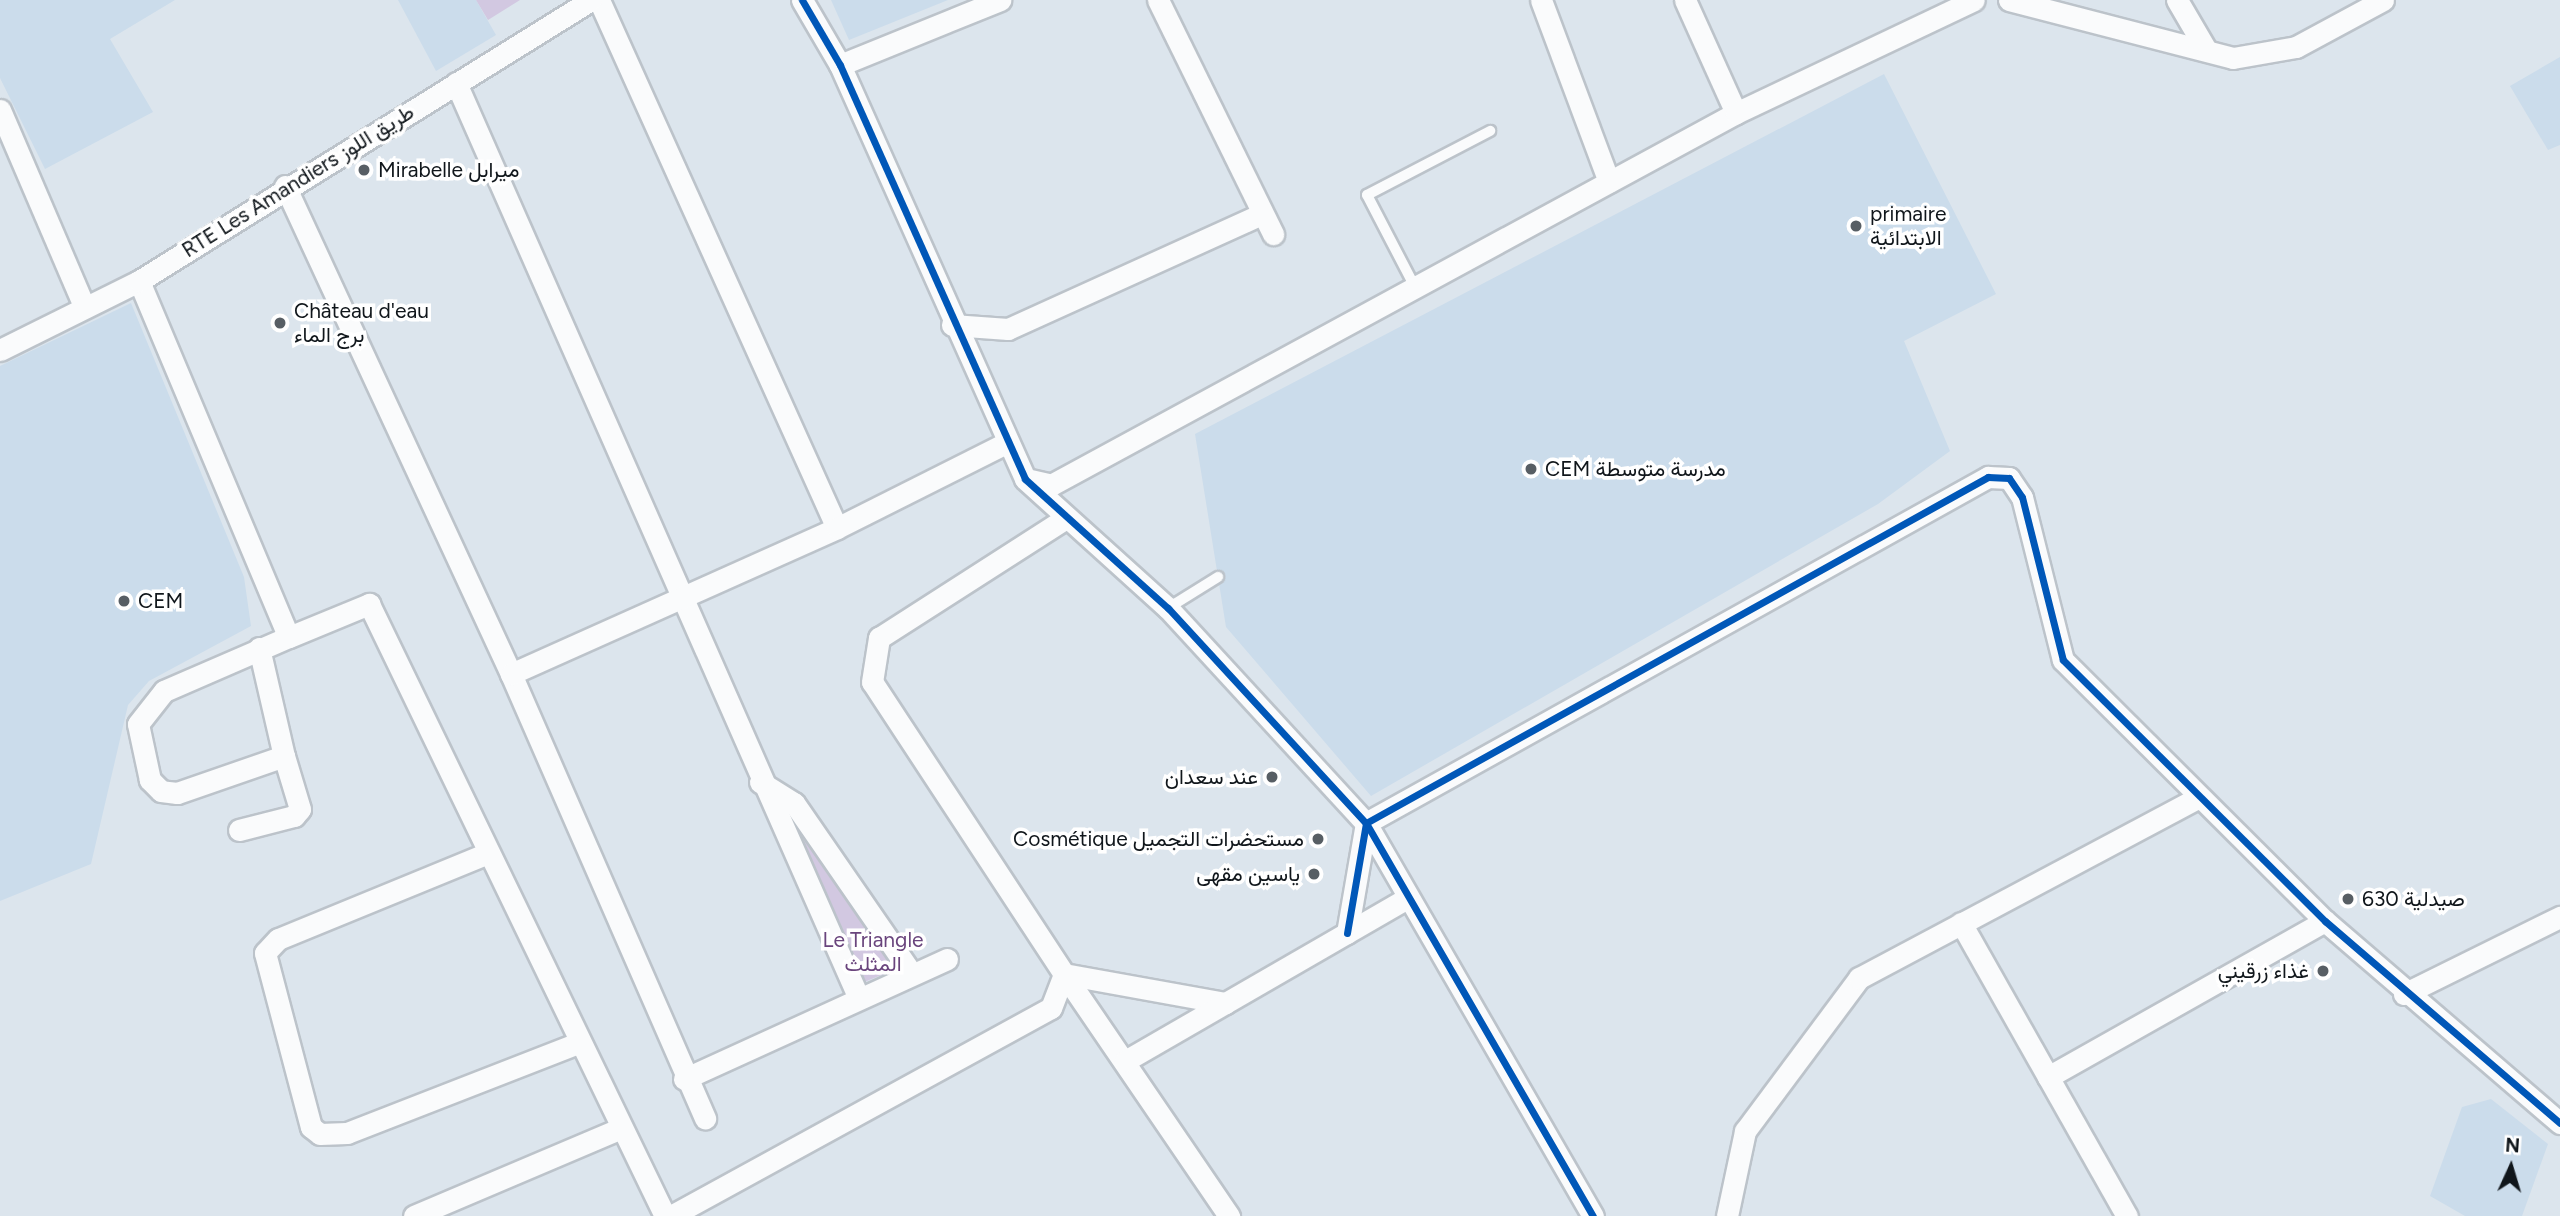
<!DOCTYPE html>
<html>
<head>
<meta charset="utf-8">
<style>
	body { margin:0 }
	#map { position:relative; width:2560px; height:1216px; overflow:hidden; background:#dce5ed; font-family:Figtree,Vazirmatn,sans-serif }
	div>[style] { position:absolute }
	.built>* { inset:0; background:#cbdceb }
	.green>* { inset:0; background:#d2c8e1 }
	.roads { filter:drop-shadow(2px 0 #bcc3ca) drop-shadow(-2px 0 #bcc3ca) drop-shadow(0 2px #bcc3ca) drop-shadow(0 -2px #bcc3ca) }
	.service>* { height:10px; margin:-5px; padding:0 5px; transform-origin:5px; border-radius:5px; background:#fafbfc }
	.minor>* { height:21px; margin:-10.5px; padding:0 10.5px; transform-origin:10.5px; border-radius:10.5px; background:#fafbfc }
	.cycleway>* { height:7px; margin:-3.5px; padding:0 3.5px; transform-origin:3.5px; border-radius:3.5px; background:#0057b8 }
	.dots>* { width:19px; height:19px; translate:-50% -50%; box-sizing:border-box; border:4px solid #fff; border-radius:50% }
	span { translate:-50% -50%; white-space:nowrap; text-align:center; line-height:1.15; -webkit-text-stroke:7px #fff; paint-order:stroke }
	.poi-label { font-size:21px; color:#10161b }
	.left { translate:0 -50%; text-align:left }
	.right { translate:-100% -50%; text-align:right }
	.street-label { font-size:21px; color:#10161b }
	.park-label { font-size:21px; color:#6a457d }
	.north { position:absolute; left:2476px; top:1132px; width:70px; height:70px; -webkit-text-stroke:5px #fff; paint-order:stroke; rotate:4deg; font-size:19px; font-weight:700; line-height:28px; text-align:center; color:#10161b }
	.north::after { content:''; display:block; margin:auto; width:24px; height:32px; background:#10161b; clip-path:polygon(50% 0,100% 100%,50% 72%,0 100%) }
</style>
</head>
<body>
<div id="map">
	<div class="built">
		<div style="clip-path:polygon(0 0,175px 0,110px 39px,153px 112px,45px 169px,0 78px)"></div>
		<div style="clip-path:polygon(398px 0,476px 0,496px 35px,436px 71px)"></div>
		<div style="clip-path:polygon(831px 0,948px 0,849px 40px)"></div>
		<div style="clip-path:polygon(2560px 57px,2560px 145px,2548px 150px,2510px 86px)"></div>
		<div style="clip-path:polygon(1884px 74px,1996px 294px,1904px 341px,1950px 451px,1878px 504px,1371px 796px,1226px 627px,1195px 434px)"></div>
		<div style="clip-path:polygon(131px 303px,244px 577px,251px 626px,149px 681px,128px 705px,91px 864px,0 901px,0 366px)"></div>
		<div style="clip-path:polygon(2491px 1099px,2548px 1144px,2522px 1216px,2465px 1216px,2430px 1196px,2462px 1107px)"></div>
	</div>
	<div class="green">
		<div style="clip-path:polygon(476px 0,520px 0,488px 20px)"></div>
		<div style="clip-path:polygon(785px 807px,908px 964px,862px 983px)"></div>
	</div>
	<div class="roads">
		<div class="service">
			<div style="left:1416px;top:289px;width:106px;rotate:-117.5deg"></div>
			<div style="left:1367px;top:195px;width:139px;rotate:-27.5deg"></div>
			<div style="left:1168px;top:608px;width:59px;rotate:-31.8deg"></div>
		</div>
		<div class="minor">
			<div style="left:599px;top:0;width:579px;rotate:65.74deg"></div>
			<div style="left:802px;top:0;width:75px;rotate:59.7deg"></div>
			<div style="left:840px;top:65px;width:453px;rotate:65.9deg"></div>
			<div style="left:1025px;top:479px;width:193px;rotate:42.1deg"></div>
			<div style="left:1168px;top:608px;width:292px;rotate:47.4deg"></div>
			<div style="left:1366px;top:823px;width:454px;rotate:60deg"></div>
			<div style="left:1158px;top:0;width:261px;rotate:63.8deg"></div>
			<div style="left:1541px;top:0;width:194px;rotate:69.5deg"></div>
			<div style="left:1685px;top:0;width:124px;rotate:65.7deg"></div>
			<div style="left:2009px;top:0;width:231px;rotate:14.5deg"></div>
			<div style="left:2233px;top:58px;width:64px;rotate:-9.9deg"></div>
			<div style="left:2296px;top:47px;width:99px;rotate:-28.4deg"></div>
			<div style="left:2177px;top:0;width:56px;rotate:59.7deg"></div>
			<div style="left:840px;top:65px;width:173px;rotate:-22.1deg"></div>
			<div style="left:456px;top:83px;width:998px;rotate:66.24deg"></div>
			<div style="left:0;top:110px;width:211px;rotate:66.8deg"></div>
			<div style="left:285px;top:186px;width:538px;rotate:65.15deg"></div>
			<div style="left:511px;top:674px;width:485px;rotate:66.4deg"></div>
			<div style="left:139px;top:281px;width:386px;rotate:67.2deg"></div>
			<div style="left:289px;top:637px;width:87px;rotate:-22.4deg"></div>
			<div style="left:369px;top:604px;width:680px;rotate:64.19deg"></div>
			<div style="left:952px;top:325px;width:56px;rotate:4.1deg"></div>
			<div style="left:1008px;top:329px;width:279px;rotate:-24.4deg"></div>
			<div style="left:0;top:350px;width:155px;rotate:-26.4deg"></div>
			<div style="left:139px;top:281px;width:532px;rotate:-31.87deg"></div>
			<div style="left:1026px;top:479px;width:26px;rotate:13deg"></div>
			<div style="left:1051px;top:485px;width:779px;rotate:-28.5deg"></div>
			<div style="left:1736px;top:113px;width:263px;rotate:-25.4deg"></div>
			<div style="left:259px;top:648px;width:111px;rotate:77deg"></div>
			<div style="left:511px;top:674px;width:357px;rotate:-24.1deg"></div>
			<div style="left:837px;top:528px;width:189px;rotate:-26.7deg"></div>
			<div style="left:760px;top:782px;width:40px;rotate:32deg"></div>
			<div style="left:794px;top:803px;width:208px;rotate:55.4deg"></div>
			<div style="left:239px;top:830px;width:57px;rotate:-14.3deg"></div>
			<div style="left:294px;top:816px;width:9px;rotate:-49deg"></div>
			<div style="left:300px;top:809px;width:55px;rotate:-106.8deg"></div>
			<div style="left:284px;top:756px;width:113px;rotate:160.9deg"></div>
			<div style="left:177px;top:793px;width:16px;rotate:-173deg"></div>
			<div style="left:161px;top:791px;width:16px;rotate:-135deg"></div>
			<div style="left:150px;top:780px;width:57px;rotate:-102.1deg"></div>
			<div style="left:138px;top:724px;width:42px;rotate:-51.8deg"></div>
			<div style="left:164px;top:691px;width:136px;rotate:-23.4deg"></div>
			<div style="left:488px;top:853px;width:227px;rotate:157.7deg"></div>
			<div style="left:278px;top:939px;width:19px;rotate:133deg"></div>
			<div style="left:265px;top:953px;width:180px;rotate:75.2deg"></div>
			<div style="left:311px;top:1127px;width:11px;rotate:38deg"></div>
			<div style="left:320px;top:1134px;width:27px;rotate:-2deg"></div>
			<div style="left:347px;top:1133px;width:248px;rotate:-21.3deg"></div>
			<div style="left:1961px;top:923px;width:337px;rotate:60.5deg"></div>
			<div style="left:1347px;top:933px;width:112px;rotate:-80.2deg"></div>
			<div style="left:1366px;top:823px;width:712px;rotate:-29.09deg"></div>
			<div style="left:1988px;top:477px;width:21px;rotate:3deg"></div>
			<div style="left:2009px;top:478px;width:23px;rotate:56deg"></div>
			<div style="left:2022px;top:497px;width:168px;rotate:75.9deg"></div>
			<div style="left:2063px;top:660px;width:370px;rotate:44.9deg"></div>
			<div style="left:2325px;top:921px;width:310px;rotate:40.7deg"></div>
			<div style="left:1064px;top:974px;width:293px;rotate:55.7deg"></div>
			<div style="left:1064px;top:974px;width:164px;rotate:10.2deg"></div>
			<div style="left:2404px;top:994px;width:174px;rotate:-26.3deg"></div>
			<div style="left:1125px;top:1061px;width:324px;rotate:-30deg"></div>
			<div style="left:2048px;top:1077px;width:318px;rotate:-29.4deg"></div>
			<div style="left:684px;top:1079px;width:289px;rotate:-24.5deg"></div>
			<div style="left:414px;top:1216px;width:223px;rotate:-23deg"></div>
			<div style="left:671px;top:1216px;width:433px;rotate:-28.7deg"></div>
			<div style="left:1051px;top:1008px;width:36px;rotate:-69deg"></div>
			<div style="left:1064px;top:974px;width:349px;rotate:-123.3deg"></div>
			<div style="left:872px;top:682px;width:45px;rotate:-81deg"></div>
			<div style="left:879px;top:638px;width:222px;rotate:-32.7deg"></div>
			<div style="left:1727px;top:1216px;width:87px;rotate:-78deg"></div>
			<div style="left:1745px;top:1131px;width:191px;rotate:-53.3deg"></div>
			<div style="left:1859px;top:978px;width:384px;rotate:-28deg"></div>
		</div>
	</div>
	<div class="cycleway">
		<div style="left:802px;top:0;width:75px;rotate:59.7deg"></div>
		<div style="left:840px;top:65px;width:453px;rotate:65.9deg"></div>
		<div style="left:1025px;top:479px;width:193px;rotate:42.1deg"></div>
		<div style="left:1168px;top:608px;width:292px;rotate:47.4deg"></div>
		<div style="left:1366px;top:823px;width:454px;rotate:60deg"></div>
		<div style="left:1347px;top:933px;width:112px;rotate:-80.2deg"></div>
		<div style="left:1366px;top:823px;width:712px;rotate:-29.09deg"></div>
		<div style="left:1988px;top:477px;width:21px;rotate:3deg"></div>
		<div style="left:2009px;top:478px;width:23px;rotate:56deg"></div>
		<div style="left:2022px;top:497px;width:168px;rotate:75.9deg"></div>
		<div style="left:2063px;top:660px;width:370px;rotate:44.9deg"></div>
		<div style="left:2325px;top:921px;width:310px;rotate:40.7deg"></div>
	</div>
	<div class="dots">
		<div style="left:364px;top:170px;background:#575e64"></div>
		<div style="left:1856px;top:226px;background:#575e64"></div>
		<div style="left:280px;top:323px;background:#575e64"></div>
		<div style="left:1531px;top:469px;background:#575e64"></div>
		<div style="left:124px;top:601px;background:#575e64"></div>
		<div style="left:1272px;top:777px;background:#575e64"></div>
		<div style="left:1318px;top:839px;background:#575e64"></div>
		<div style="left:1314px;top:874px;background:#575e64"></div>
		<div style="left:2348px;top:899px;background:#575e64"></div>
		<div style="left:2323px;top:971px;background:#575e64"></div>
	</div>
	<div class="poi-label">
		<span class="left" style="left:378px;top:170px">Mirabelle ميرابل</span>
		<span class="left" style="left:1870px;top:226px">primaire<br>الابتدائية</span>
		<span class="left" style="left:294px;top:323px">Château d'eau<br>برج الماء</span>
		<span class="left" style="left:1545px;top:469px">CEM مدرسة متوسطة</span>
		<span class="left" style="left:138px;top:601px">CEM</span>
		<span class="right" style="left:1258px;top:777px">عند سعدان</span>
		<span class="right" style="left:1304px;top:839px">Cosmétique مستحضرات التجميل</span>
		<span class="right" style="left:1300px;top:874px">ياسين مقهى</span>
		<span class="left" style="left:2362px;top:899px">صيدلية 630</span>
		<span class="right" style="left:2309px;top:971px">غذاء زرقيني</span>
	</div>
	<div class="street-label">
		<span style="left:298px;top:181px;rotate:-32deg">RTE Les Amandiers طريق اللوز</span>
	</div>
	<div class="park-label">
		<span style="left:873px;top:952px">Le Triangle<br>المثلث</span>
	</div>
	<div class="north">N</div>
</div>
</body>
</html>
